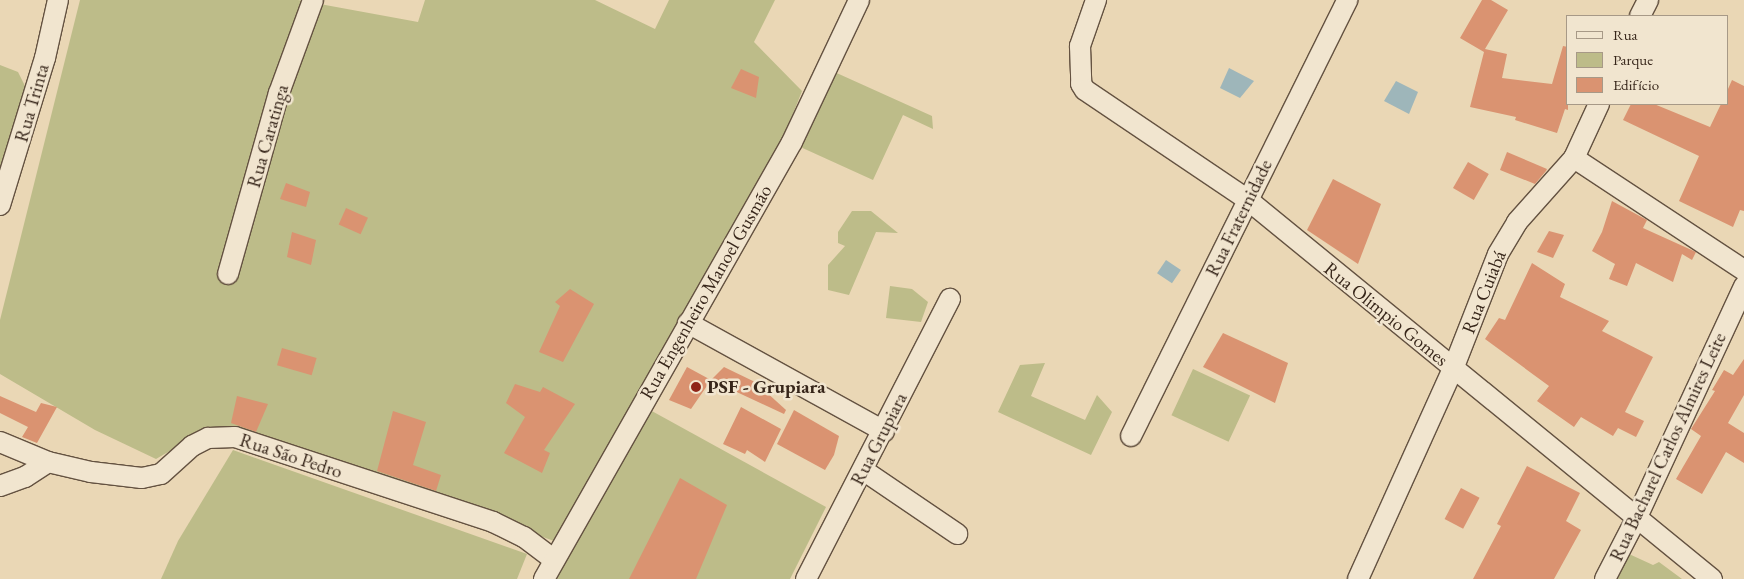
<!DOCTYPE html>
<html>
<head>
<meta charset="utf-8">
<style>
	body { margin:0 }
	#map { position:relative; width:1744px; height:579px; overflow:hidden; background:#ead7b5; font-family:"EB Garamond",serif }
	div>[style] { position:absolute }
	.green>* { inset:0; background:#bdbc89; transform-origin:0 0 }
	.water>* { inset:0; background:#9eb6ba; transform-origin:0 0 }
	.building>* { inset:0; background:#da9371; transform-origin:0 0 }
	.roads { filter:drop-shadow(1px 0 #645241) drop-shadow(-1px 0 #645241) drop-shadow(0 1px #645241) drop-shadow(0 -1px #645241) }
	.street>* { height:20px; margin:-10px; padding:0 10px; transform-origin:10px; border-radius:10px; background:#f1e5cf }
	.dots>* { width:14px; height:14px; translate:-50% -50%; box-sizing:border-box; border:2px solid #f1e5cf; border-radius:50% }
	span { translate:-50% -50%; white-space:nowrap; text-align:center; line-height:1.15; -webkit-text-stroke:5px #f1e5cf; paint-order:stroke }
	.street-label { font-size:19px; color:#37261a }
	.poi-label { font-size:19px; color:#37261a; font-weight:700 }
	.left { translate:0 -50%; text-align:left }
	.legend { position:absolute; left:1566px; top:15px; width:162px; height:90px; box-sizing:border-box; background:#f1e5cf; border:1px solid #a79987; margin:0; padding:6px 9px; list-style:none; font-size:15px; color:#37261a }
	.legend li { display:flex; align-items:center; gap:10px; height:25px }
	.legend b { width:25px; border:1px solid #a79987 }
</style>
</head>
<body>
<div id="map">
	<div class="green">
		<div style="clip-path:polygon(80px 0,298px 0,418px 22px,425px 0,595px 0,655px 29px,669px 0,775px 0,754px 42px,802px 91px,761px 195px,554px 541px,277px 440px,209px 428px,156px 459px,95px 430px,0 374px,0 320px)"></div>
		<div style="clip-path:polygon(0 65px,18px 72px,27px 90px,0 178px)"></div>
		<div style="clip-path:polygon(830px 70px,932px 116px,933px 129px,903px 115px,873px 180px,796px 145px)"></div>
		<div style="clip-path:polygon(852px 211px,871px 211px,898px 233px,876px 232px,849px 295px,828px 290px,828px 265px,845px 246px,838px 243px,838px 232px)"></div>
		<div style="clip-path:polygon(890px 286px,912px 289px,928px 302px,921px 322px,886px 318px)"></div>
		<div style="clip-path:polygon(1045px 363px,1031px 396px,1085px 420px,1097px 395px,1112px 412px,1091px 455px,998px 412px,1020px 365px)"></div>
		<div style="left:1193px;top:369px;width:63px;height:51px;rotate:25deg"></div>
		<div style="clip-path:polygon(650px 410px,826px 507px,790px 579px,548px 579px)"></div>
		<div style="clip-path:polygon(233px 450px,527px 554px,517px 579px,161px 579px,178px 541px)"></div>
		<div style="clip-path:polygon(1629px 554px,1653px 565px,1659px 562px,1682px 579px,1616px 579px)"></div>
	</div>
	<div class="water">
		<div style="clip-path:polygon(1229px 68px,1254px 81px,1240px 98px,1220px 88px)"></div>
		<div style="clip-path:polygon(1396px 81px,1418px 92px,1409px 114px,1384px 101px)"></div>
		<div style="left:1166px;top:260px;width:18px;height:16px;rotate:34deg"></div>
	</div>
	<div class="building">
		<div style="clip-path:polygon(1482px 0,1491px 0,1508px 10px,1485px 49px,1507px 54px,1502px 78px,1552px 84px,1563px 46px,1568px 47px,1568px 110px,1565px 109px,1557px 133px,1515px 120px,1516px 117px,1470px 107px,1484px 52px,1460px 38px)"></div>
		<div style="clip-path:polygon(741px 69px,759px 77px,756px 98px,731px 88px)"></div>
		<div style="clip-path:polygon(1732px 80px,1744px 86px,1744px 211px,1740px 210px,1733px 227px,1679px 201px,1699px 156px,1623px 120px,1631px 104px,1654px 104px,1710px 127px,1721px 104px,1728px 104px,1728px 89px)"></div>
		<div style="clip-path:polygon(1507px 152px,1547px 169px,1546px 171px,1535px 184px,1500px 170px)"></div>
		<div style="left:1468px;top:162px;width:24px;height:30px;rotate:30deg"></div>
		<div style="clip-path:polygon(1333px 179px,1381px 204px,1358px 264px,1307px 230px)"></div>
		<div style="clip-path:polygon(286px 183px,310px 192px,306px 207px,280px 199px)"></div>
		<div style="clip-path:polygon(1612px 201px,1647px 220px,1643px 228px,1696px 252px,1692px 260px,1682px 254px,1673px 282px,1636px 263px,1627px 286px,1609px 279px,1615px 264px,1592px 251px,1602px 232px)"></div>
		<div style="left:346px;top:208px;width:24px;height:18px;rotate:24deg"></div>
		<div style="clip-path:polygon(1549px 231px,1564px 235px,1553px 258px,1537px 252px)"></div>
		<div style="clip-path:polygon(292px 232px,316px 240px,311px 265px,287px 257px)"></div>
		<div style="clip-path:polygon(1532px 263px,1565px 284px,1560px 297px,1609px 321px,1602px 331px,1653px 357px,1625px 412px,1644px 421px,1636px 437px,1618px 428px,1613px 436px,1581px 417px,1574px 427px,1537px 401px,1549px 386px,1485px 339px,1499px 318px,1505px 320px)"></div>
		<div style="clip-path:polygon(570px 289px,594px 304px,563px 362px,539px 352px,560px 306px,555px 302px)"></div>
		<div style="clip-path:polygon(1223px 333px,1288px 363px,1275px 403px,1203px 367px)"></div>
		<div style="left:282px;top:348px;width:36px;height:18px;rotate:16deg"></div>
		<div style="clip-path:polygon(1744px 359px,1744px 395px,1728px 423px,1744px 433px,1744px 463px,1726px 452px,1702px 494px,1676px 479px,1701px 436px,1691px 429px,1715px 391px,1712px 390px,1724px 370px,1733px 375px)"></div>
		<div style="clip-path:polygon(687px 367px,711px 380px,691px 409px,669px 400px)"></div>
		<div style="clip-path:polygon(724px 367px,755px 382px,786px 410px,784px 414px,711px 380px)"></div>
		<div style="clip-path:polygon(515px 384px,540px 392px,543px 387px,575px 404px,544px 450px,550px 453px,542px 473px,504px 453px,525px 417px,506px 403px)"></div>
		<div style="clip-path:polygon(0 396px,36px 412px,41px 403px,57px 407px,37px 443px,22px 437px,28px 427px,0 413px)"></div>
		<div style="clip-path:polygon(237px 396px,268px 404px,256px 432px,231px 423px)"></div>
		<div style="clip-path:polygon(741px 407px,781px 429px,765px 462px,747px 450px,745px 454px,723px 444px)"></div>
		<div style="clip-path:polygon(794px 410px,839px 436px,834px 455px,825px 470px,777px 444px)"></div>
		<div style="clip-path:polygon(393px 411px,426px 422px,413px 465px,441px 475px,436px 491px,377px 471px)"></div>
		<div style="clip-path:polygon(1527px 466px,1580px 493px,1566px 521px,1581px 530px,1554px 579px,1473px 579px,1501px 526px,1497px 524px)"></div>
		<div style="clip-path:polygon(680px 478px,727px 505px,696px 579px,629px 579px)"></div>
		<div style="left:1461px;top:488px;width:21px;height:35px;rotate:28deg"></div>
	</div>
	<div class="roads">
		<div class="street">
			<div style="left:1096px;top:0;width:49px;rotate:109.2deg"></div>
			<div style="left:1080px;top:46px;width:38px;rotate:88deg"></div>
			<div style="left:1081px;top:84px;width:7px;rotate:56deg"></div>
			<div style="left:1085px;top:90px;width:197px;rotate:34deg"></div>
			<div style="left:1248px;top:200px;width:599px;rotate:39.24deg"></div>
			<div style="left:1640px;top:16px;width:18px;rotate:-63deg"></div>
			<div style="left:1574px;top:158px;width:204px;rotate:33.4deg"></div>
			<div style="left:0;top:205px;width:154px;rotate:-73deg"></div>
			<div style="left:45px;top:58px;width:59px;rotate:-77.4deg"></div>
			<div style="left:228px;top:274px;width:188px;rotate:-74.3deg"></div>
			<div style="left:279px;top:93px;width:99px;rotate:-69.9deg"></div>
			<div style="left:688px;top:323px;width:224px;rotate:28.9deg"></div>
			<div style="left:1131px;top:436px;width:487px;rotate:-63.6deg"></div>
			<div style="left:0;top:442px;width:52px;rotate:22.6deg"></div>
			<div style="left:48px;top:462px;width:44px;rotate:13.1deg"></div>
			<div style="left:91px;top:472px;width:51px;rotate:6.7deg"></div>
			<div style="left:142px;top:478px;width:19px;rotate:-12deg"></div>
			<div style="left:161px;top:474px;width:42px;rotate:-42.1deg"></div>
			<div style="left:192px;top:446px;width:18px;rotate:-27deg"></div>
			<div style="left:208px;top:438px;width:27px;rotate:-2deg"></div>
			<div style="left:235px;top:437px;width:272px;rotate:18.2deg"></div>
			<div style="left:493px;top:522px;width:34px;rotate:26deg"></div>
			<div style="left:524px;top:537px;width:36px;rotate:37deg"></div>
			<div style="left:863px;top:470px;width:114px;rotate:34.2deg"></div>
			<div style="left:0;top:486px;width:27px;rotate:-20deg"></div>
			<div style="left:25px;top:477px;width:27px;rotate:-33deg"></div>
			<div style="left:544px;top:579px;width:502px;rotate:-60.42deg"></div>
			<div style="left:792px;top:142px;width:157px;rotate:-64.7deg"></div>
			<div style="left:806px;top:579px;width:315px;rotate:-62.8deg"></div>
			<div style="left:1358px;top:579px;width:230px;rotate:-65.7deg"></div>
			<div style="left:1453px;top:369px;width:123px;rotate:-68.6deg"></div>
			<div style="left:1498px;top:254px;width:37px;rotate:-59deg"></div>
			<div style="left:1517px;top:222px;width:86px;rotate:-48.3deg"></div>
			<div style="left:1574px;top:158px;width:60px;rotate:-65.2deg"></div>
			<div style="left:1605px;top:579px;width:70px;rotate:-62.7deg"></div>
			<div style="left:1637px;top:517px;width:255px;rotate:-65.1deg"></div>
		</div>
	</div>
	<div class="dots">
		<div style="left:696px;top:387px;background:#8f2418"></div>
	</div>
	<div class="street-label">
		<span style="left:32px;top:103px;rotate:-74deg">Rua Trinta</span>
		<span style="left:268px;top:136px;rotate:-74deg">Rua Caratinga</span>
		<span style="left:1239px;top:218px;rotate:-64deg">Rua Fraternidade</span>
		<span style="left:706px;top:292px;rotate:-60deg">Rua Engenheiro Manoel Gusmão</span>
		<span style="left:1484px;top:292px;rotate:-68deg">Rua Cuiabá</span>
		<span style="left:1386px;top:314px;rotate:39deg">Rua Olimpio Gomes</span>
		<span style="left:879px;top:439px;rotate:-63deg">Rua Grupiara</span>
		<span style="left:1668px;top:447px;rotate:-65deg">Rua Bacharel Carlos Almires Leite</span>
		<span style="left:291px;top:456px;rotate:18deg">Rua São Pedro</span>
	</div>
	<div class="poi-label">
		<span class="left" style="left:707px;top:387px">PSF - Grupiara</span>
	</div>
	<ul class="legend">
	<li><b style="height:6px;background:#f1e5cf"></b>Rua</li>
	<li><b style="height:14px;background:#bdbc89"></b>Parque</li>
	<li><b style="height:14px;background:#da9371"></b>Edifício</li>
	</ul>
</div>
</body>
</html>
